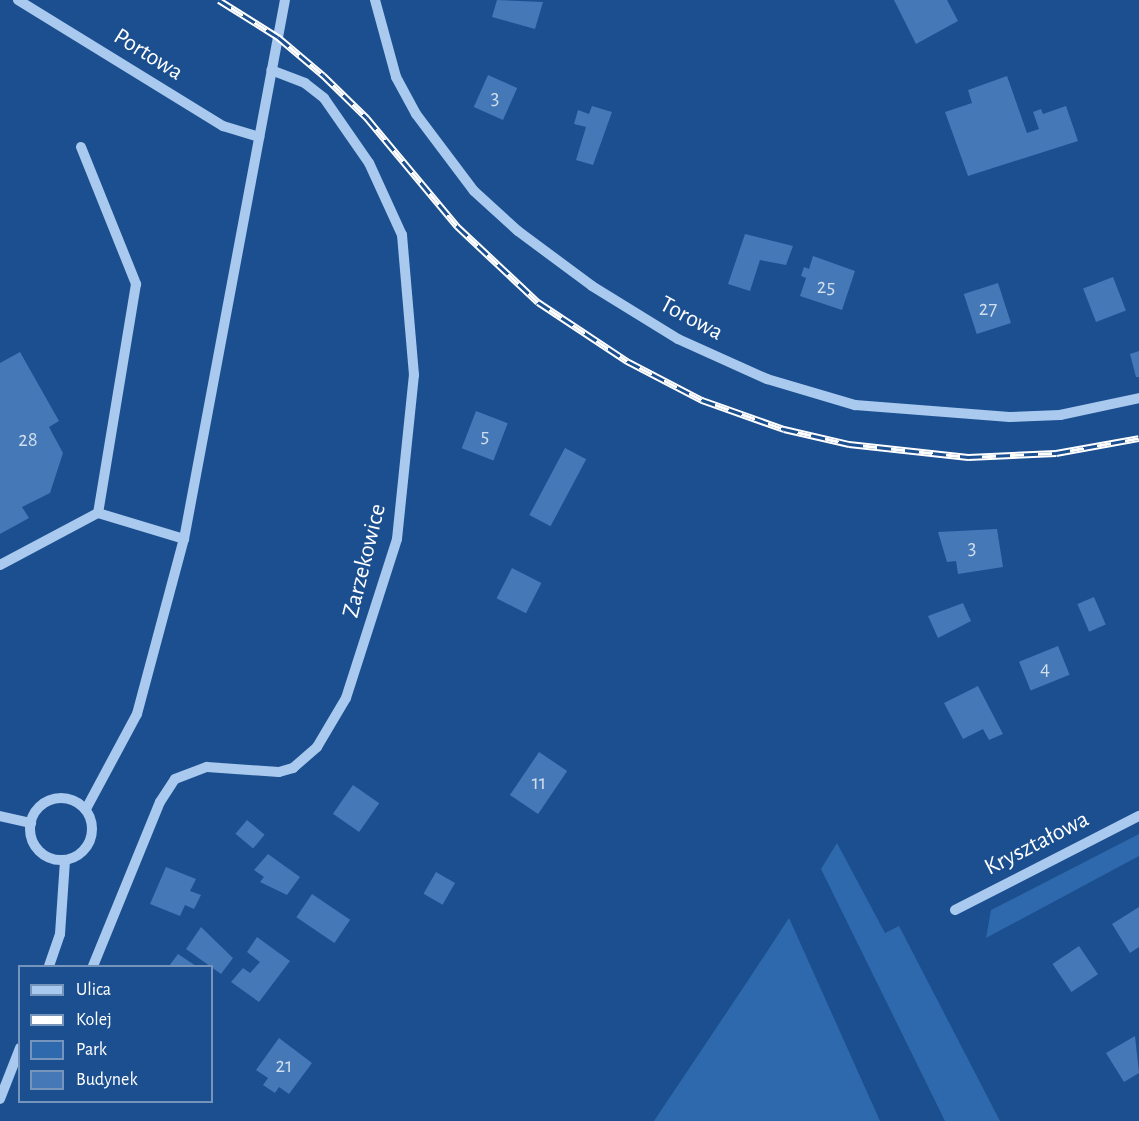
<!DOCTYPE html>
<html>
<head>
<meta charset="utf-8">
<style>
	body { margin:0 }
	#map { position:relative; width:1139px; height:1121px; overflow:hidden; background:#1b4f8f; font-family:"Alegreya Sans",sans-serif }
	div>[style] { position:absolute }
	.green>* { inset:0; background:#2e69ad }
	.building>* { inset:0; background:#4478b7; transform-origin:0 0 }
	.minor>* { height:10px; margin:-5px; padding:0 5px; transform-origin:5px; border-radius:5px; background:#a9c9ee }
	.minor>.ring { margin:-5px; padding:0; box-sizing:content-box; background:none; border:10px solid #a9c9ee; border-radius:50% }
	.rail>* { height:7px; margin-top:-3.5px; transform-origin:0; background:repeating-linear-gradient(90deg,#1b4f8f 0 14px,#fff 0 28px); box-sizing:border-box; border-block:2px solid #fff }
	span { translate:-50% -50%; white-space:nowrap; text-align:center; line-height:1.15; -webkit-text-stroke:4.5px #1b4f8f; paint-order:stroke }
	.number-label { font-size:21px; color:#d0dded }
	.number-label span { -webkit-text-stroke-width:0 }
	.street-label { font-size:24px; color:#fff }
	.legend { position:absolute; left:18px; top:965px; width:195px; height:138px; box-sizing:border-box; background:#1b4f8f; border:2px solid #7695bc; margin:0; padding:8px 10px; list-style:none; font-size:18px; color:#fff }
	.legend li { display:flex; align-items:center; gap:12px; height:30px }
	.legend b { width:30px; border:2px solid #7695bc }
</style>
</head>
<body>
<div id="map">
	<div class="green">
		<div style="clip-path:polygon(1139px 834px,1139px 856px,986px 938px,991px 910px)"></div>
		<div style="clip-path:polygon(837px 843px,885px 933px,899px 926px,1000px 1121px,945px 1121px,821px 869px)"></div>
		<div style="clip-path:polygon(789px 918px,880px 1121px,654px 1121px,747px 982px)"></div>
	</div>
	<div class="building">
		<div style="clip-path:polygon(497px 0,543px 2px,535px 29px,492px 17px)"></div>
		<div style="clip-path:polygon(894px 0,947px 0,958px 21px,916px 44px)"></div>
		<div style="left:488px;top:75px;width:32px;height:35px;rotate:24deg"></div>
		<div style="clip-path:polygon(1007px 76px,1027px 133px,1039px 129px,1033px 112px,1041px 109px,1043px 114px,1066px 106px,1078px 141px,968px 176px,945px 112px,972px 103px,968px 90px)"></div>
		<div style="clip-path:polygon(592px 106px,612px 112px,593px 165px,576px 160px,586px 127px,574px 124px,578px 110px,589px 114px)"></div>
		<div style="clip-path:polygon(745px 234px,793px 246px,786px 265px,760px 260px,750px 291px,728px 284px)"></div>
		<div style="clip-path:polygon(813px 256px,855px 271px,842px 310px,800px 296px,806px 278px,801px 276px,804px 267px,809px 269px)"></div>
		<div style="left:1113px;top:277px;width:36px;height:32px;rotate:69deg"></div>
		<div style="left:998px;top:283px;width:42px;height:36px;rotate:72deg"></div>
		<div style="clip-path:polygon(1139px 351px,1139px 377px,1136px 377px,1130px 354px)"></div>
		<div style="clip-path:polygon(20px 352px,59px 421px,49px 427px,63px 453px,50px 493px,22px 507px,29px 518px,0 534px,0 363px)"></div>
		<div style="left:476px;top:411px;width:34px;height:40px;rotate:21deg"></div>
		<div style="left:565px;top:448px;width:24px;height:76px;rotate:28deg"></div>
		<div style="clip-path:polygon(997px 529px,1003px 567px,958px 574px,956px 561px,947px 562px,938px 532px)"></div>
		<div style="left:512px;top:568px;width:33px;height:34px;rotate:27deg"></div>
		<div style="left:1094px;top:597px;width:30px;height:18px;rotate:67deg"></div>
		<div style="clip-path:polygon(963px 603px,971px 621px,938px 638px,928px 616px)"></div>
		<div style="left:1058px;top:646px;width:31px;height:42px;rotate:68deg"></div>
		<div style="clip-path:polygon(978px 686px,1003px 734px,989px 740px,983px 729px,963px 739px,944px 703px)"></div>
		<div style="left:539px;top:752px;width:34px;height:52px;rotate:34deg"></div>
		<div style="left:353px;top:785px;width:32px;height:35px;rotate:35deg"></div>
		<div style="left:247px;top:820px;width:23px;height:18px;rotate:40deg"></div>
		<div style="clip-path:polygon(268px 854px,300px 877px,287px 895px,260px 882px,264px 877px,254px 870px)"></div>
		<div style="clip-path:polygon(166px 867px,196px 879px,190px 891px,201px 895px,194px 909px,185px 905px,180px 916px,150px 904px)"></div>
		<div style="left:436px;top:872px;width:22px;height:25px;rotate:30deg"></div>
		<div style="left:312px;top:894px;width:46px;height:28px;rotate:34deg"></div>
		<div style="clip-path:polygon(1139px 907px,1139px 947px,1130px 953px,1112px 924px)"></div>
		<div style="clip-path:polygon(201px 927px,233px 958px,221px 974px,186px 949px)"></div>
		<div style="clip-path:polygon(257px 937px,290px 961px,259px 1002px,231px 982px,243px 968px,250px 973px,260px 962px,247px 952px)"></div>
		<div style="left:1079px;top:946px;width:34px;height:32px;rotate:56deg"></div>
		<div style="clip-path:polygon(178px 954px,196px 966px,169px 966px)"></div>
		<div style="clip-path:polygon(1135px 1036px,1139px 1073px,1124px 1082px,1106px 1053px)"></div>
		<div style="clip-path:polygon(279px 1038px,312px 1063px,289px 1094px,279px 1087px,275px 1093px,263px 1085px,268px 1078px,256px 1070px)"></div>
	</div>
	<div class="minor">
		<div style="left:18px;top:0;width:241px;rotate:31.6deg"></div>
		<div style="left:223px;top:126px;width:38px;rotate:17deg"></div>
		<div style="left:375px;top:0;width:80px;rotate:74.7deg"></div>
		<div style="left:396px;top:77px;width:42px;rotate:61.6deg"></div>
		<div style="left:416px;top:114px;width:96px;rotate:53deg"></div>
		<div style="left:474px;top:191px;width:59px;rotate:42.3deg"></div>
		<div style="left:518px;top:231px;width:92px;rotate:36.6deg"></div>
		<div style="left:592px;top:286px;width:101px;rotate:31.6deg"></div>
		<div style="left:678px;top:339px;width:98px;rotate:24.2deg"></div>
		<div style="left:767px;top:379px;width:92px;rotate:16.5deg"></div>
		<div style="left:855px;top:405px;width:155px;rotate:4.4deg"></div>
		<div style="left:1010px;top:417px;width:50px;rotate:-2.3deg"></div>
		<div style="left:1060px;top:415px;width:81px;rotate:-12.1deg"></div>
		<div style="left:81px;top:147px;width:148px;rotate:68.1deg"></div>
		<div style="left:136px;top:284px;width:232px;rotate:99.4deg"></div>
		<div style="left:0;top:565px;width:111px;rotate:-28deg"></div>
		<div style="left:98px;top:513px;width:90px;rotate:16.8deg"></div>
		<div class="ring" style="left:30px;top:798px;width:52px;height:52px"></div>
		<div style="left:86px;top:809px;width:108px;rotate:-61.8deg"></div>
		<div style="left:137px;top:714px;width:181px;rotate:-75deg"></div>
		<div style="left:184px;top:539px;width:548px;rotate:-79.39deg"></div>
		<div style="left:0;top:816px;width:32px;rotate:13deg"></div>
		<div style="left:955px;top:910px;width:207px;rotate:-27.1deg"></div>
		<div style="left:49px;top:966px;width:34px;rotate:-71deg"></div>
		<div style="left:60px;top:934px;width:74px;rotate:-86.1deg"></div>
		<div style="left:93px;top:966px;width:177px;rotate:-67.8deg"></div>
		<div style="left:160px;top:802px;width:27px;rotate:-57deg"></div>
		<div style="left:175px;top:779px;width:34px;rotate:-21deg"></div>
		<div style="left:207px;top:767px;width:72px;rotate:4deg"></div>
		<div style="left:279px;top:772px;width:15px;rotate:-16deg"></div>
		<div style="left:293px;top:768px;width:32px;rotate:-41deg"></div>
		<div style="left:317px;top:747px;width:57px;rotate:-59.4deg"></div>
		<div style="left:346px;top:698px;width:167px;rotate:-72.2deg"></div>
		<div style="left:397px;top:539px;width:165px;rotate:-84.1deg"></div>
		<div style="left:414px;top:375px;width:141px;rotate:-94.9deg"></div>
		<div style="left:402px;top:235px;width:79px;rotate:-114.6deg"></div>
		<div style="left:369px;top:163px;width:79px;rotate:-124.7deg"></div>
		<div style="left:324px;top:98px;width:24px;rotate:-142deg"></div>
		<div style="left:305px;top:83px;width:36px;rotate:-159deg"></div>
		<div style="left:0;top:1099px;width:55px;rotate:-68.6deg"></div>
	</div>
	<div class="rail">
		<div style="left:219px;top:0;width:70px;rotate:32.1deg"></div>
		<div style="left:278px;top:37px;width:59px;rotate:40.2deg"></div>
		<div style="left:323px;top:75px;width:62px;rotate:44.3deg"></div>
		<div style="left:367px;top:118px;width:141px;rotate:50.2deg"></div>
		<div style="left:457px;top:226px;width:111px;rotate:43.2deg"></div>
		<div style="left:538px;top:302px;width:107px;rotate:33.5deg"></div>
		<div style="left:627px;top:361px;width:85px;rotate:27.5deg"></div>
		<div style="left:702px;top:400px;width:87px;rotate:19.5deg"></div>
		<div style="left:784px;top:429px;width:67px;rotate:13deg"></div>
		<div style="left:849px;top:444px;width:120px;rotate:6.2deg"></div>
		<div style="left:968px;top:457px;width:88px;rotate:-2.6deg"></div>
		<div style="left:1056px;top:453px;width:84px;rotate:-10.2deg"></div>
	</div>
	<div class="number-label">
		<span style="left:495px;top:98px">3</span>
		<span style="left:826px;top:287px">25</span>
		<span style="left:988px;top:309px">27</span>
		<span style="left:485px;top:436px">5</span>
		<span style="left:28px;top:440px">28</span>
		<span style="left:972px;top:548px">3</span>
		<span style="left:1045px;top:669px">4</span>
		<span style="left:539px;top:783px">11</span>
		<span style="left:284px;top:1066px">21</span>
	</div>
	<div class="street-label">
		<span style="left:148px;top:55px;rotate:32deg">Portowa</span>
		<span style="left:691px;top:319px;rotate:28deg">Torowa</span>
		<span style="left:365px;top:561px;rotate:-76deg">Zarzekowice</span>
		<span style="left:1037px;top:844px;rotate:-27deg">Kryształowa</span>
	</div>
	<ul class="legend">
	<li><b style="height:8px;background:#a9c9ee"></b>Ulica</li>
	<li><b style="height:8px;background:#fff"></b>Kolej</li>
	<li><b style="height:16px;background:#2e69ad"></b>Park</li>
	<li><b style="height:16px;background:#4478b7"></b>Budynek</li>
	</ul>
</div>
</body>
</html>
